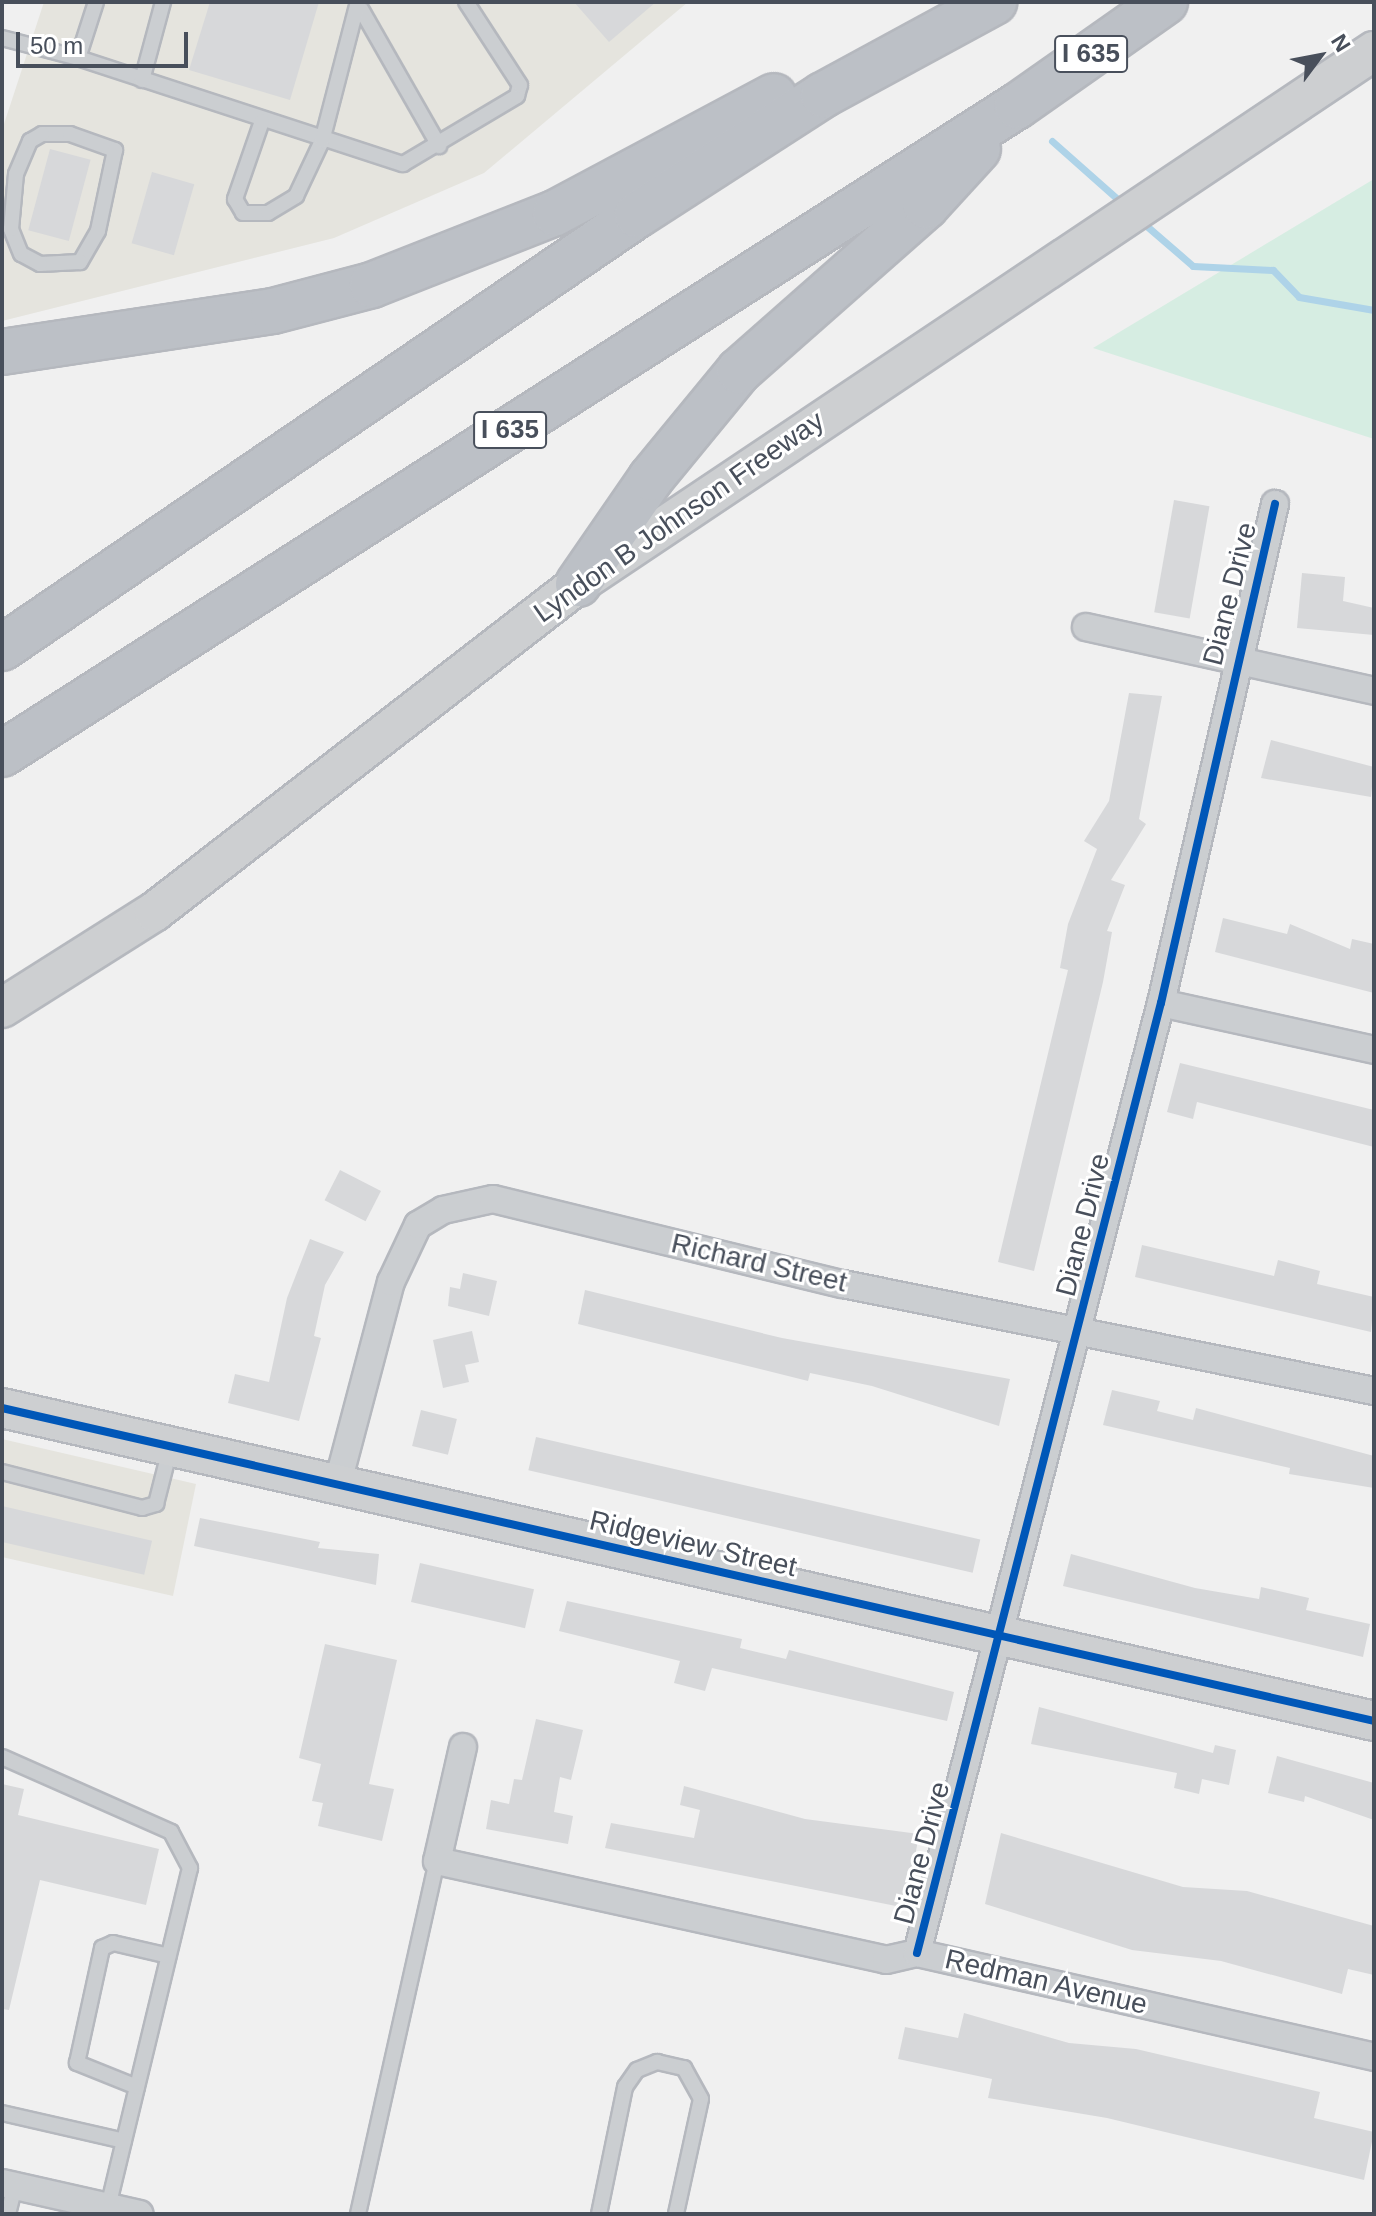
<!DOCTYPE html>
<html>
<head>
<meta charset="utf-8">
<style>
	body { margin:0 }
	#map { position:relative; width:1376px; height:2216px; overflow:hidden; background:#f0f0f0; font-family:Arial,sans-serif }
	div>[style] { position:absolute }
	.commercial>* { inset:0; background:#e5e4de }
	.green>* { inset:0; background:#d6ede2 }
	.stream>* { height:7px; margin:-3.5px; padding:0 3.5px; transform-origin:3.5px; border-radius:3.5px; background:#aed3e8 }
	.building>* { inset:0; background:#d7d8da; transform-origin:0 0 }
	.roads { filter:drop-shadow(2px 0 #b5b8be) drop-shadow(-2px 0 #b5b8be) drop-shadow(0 2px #b5b8be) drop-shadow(0 -2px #b5b8be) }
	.lane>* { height:14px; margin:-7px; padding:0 7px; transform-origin:7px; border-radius:7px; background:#cbced1 }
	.street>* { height:26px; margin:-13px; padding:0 13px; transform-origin:13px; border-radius:13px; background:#cbced1 }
	.secondary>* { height:38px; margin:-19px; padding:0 19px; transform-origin:19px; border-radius:19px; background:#cdcfd1 }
	.highway>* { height:44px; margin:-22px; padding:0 22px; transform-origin:22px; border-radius:22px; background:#bcc0c6 }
	.cycleway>* { height:8px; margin:-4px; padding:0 4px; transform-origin:4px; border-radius:4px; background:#0057b8 }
	span { translate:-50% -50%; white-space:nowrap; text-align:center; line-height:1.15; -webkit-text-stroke:6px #fff; paint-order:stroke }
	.shield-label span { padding:2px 6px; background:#fff; border:2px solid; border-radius:6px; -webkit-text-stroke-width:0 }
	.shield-label { font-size:26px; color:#484f5b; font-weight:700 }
	.street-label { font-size:28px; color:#484f5b }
	.frame { position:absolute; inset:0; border:4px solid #484f5b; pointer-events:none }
	.north { position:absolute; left:1280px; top:16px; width:80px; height:80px; -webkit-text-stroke:6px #fff; paint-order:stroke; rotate:58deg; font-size:22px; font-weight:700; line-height:32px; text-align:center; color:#484f5b }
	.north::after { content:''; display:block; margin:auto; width:28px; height:36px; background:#484f5b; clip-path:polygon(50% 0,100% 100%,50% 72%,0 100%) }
	.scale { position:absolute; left:16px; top:32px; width:172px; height:36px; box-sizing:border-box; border:4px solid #484f5b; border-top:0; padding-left:10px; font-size:24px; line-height:28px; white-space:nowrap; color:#484f5b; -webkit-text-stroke:6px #fff; paint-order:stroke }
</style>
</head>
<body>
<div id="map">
	<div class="commercial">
		<div style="clip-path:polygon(44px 2px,688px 2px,484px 173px,334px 238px,2px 321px,2px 130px)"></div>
		<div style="clip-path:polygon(2px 1439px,196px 1484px,173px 1596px,2px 1557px)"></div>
	</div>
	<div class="green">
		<div style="clip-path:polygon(1374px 179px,1374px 439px,1093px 348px)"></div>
	</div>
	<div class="stream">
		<div style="left:1052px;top:141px;width:96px;rotate:41.6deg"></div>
		<div style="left:1142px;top:222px;width:67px;rotate:40.8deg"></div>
		<div style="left:1193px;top:266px;width:80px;rotate:2.9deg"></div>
		<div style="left:1273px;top:270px;width:37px;rotate:46deg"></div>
		<div style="left:1299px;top:297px;width:76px;rotate:9.8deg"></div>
	</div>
	<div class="building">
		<div style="clip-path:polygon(210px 2px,319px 2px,290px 100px,189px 70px)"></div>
		<div style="clip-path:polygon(574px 2px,656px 2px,609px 42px)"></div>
		<div style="left:50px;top:149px;width:42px;height:84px;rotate:15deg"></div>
		<div style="left:152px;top:172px;width:44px;height:74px;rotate:16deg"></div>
		<div style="left:1174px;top:500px;width:36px;height:114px;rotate:10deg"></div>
		<div style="clip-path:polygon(1302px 573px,1345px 577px,1343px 601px,1374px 608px,1374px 635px,1297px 628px)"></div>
		<div style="clip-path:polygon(1129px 693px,1162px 696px,1139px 819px,1146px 824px,1111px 880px,1125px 885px,1107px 931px,1112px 932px,1103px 982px,1034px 1271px,998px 1262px,1068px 970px,1060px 968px,1068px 924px,1097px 849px,1084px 841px,1109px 801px)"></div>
		<div style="clip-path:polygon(1271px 740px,1374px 767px,1371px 797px,1261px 778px)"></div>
		<div style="clip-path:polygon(1223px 918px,1287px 934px,1290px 924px,1350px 949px,1352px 939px,1374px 944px,1374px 993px,1215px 952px)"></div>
		<div style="clip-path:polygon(1180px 1063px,1374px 1110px,1374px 1147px,1197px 1102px,1193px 1119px,1167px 1112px)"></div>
		<div style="left:340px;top:1170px;width:46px;height:34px;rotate:27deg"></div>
		<div style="clip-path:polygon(310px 1239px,344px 1252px,325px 1285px,314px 1336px,321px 1338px,299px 1421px,228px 1403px,235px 1374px,269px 1382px,287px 1298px)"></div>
		<div style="clip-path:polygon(1142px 1245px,1274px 1276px,1278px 1260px,1320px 1271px,1317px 1284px,1374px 1297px,1371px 1332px,1135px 1277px)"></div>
		<div style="clip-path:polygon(463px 1273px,497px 1281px,489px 1316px,448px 1306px,450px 1287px,460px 1289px)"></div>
		<div style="clip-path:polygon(585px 1290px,782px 1338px,1010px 1379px,999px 1426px,872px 1386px,810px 1373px,808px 1381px,578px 1324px)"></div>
		<div style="clip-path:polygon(472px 1331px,479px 1362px,465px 1365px,469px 1382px,443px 1388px,433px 1340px)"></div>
		<div style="clip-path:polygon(1112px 1390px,1160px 1401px,1157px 1411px,1193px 1420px,1196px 1408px,1374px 1456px,1374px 1488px,1289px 1474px,1290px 1468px,1103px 1425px)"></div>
		<div style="left:421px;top:1410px;width:37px;height:37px;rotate:14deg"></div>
		<div style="left:536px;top:1437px;width:456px;height:34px;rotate:13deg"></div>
		<div style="left:2px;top:1506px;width:154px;height:35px;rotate:13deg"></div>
		<div style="clip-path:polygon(200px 1518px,320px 1542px,318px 1548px,379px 1554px,376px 1585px,194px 1546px)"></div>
		<div style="clip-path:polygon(1071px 1554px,1195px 1588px,1259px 1599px,1261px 1587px,1309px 1598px,1306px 1610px,1370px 1624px,1363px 1657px,1063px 1586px)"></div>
		<div style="left:420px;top:1563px;width:117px;height:40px;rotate:13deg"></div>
		<div style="clip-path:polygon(567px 1601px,742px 1639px,740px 1648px,786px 1659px,789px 1650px,954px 1692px,947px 1721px,712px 1668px,705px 1691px,674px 1683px,680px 1661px,559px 1631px)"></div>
		<div style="clip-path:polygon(325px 1644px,397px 1660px,369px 1784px,394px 1789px,382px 1841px,318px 1826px,323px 1803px,312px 1801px,321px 1764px,299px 1758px)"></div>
		<div style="clip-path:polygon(1039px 1707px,1213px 1753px,1215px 1745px,1236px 1750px,1229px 1785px,1202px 1779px,1199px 1794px,1174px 1788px,1177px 1773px,1031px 1744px)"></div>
		<div style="clip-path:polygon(536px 1719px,583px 1730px,571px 1780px,560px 1777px,554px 1812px,573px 1816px,568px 1844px,486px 1829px,491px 1800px,509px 1804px,514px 1779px,522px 1780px)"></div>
		<div style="clip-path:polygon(1277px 1756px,1374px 1783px,1374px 1820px,1305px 1796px,1304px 1802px,1268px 1793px)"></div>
		<div style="clip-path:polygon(2px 1784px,24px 1789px,18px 1815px,159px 1849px,146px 1905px,40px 1880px,9px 2010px,2px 2009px)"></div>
		<div style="clip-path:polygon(684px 1786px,805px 1819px,919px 1834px,906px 1908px,605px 1848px,611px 1823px,694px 1838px,700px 1810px,680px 1805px)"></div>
		<div style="clip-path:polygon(1001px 1833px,1183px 1887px,1247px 1891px,1374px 1926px,1374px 1975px,1348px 1969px,1342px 1994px,1221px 1961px,1132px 1950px,985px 1904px)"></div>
		<div style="clip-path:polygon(964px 2013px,1069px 2043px,1136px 2049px,1320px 2092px,1314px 2118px,1374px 2132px,1364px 2180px,1107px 2118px,988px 2098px,992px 2079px,898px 2059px,905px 2027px,958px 2038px)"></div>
	</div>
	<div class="roads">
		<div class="lane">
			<div style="left:361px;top:9px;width:158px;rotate:60.3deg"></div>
			<div style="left:2px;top:38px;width:79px;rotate:14.7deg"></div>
			<div style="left:78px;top:58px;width:59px;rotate:-72.2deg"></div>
			<div style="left:78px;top:58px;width:342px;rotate:18.1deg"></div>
			<div style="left:403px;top:164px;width:133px;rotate:-30.8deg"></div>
			<div style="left:517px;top:96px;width:11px;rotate:-75deg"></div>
			<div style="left:520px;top:85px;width:99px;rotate:-123deg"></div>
			<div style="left:142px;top:80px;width:81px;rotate:-74.9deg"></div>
			<div style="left:262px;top:121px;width:83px;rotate:109.1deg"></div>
			<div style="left:235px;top:199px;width:16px;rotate:60deg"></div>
			<div style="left:243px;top:213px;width:25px"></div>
			<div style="left:268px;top:213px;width:33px;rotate:-31deg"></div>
			<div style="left:296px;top:196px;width:61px;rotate:-64.7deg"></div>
			<div style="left:322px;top:141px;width:144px;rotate:-75.5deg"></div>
			<div style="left:42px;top:134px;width:28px"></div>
			<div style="left:70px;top:134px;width:48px;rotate:19.6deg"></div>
			<div style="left:115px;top:150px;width:83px;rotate:101.9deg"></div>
			<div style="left:98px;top:231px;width:36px;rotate:120deg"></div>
			<div style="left:80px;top:262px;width:40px;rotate:177.1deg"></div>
			<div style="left:40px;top:264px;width:21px;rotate:-152deg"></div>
			<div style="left:21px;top:254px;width:27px;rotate:-112deg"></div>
			<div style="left:11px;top:229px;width:55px;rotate:-84.8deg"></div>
			<div style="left:16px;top:174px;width:36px;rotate:-67deg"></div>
			<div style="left:30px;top:141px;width:14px;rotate:-30deg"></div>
			<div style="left:2px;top:1472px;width:145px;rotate:14.4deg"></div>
			<div style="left:142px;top:1508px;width:15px;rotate:-16deg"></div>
			<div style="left:156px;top:1504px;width:57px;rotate:-75.7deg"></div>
			<div style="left:2px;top:1757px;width:185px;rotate:23.9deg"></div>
			<div style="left:171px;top:1832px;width:41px;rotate:62.2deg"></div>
			<div style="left:190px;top:1868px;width:352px;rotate:103.6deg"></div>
			<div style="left:137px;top:2087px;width:65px;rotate:-158.2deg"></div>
			<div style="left:77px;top:2063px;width:118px;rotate:-77.7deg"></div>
			<div style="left:102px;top:1948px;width:12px;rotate:-24deg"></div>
			<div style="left:113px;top:1943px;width:57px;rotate:13.1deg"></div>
			<div style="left:2px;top:2113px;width:125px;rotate:12.9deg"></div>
			<div style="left:8px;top:2214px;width:29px;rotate:-76deg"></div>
			<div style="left:358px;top:2214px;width:362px;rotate:-77.4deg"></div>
			<div style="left:599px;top:2214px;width:130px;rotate:-78.4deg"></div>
			<div style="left:625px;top:2087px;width:21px;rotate:-55deg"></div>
			<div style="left:637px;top:2070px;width:22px;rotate:-22deg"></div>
			<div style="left:657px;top:2062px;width:28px;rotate:13deg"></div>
			<div style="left:684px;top:2068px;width:35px;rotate:61deg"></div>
			<div style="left:701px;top:2099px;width:118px;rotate:102.3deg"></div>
		</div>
		<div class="street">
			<div style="left:1086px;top:627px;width:295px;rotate:12.5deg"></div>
			<div style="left:1161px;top:1003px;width:218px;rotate:12.4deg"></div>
			<div style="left:337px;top:1486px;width:211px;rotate:-75.2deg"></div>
			<div style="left:391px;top:1282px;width:63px;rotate:-64.7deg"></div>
			<div style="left:418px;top:1225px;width:29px;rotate:-31deg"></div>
			<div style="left:443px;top:1210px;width:51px;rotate:-12.4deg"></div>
			<div style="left:493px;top:1199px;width:360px;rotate:13.7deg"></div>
			<div style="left:843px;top:1284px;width:542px;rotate:11.39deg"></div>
			<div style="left:463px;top:1747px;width:117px;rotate:102.8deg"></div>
			<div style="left:437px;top:1861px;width:460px;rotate:12.4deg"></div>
			<div style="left:886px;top:1960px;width:32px;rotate:-13deg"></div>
			<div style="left:917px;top:1953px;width:469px;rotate:12.8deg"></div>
			<div style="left:917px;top:1953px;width:981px;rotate:-75.6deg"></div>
			<div style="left:1161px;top:1003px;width:512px;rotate:-77.13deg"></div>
			<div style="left:2px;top:2183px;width:141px;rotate:12.7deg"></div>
		</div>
		<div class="secondary">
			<div style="left:2px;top:1008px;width:180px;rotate:-32.3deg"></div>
			<div style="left:154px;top:912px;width:536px;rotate:-37.72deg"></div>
			<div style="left:578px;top:584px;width:958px;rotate:-33.81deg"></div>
			<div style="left:2px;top:1408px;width:1407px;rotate:12.85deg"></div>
		</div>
		<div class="highway">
			<div style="left:2px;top:352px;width:274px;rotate:-8.6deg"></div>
			<div style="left:273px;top:311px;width:102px;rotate:-14.7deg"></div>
			<div style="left:372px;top:285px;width:197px;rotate:-21.5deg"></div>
			<div style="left:555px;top:213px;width:248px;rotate:-28.1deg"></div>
			<div style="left:578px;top:584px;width:129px;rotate:-55.4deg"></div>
			<div style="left:651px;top:478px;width:139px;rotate:-50.6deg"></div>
			<div style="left:739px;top:371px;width:249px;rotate:-41.4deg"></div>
			<div style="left:926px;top:206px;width:77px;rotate:-47.6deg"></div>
			<div style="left:2px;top:648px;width:769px;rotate:-34.29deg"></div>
			<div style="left:637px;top:215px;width:221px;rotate:-32.8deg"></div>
			<div style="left:823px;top:95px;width:195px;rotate:-28.5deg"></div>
			<div style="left:2px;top:754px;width:1204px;rotate:-32.56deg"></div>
			<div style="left:1017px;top:106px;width:181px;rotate:-35.1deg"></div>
		</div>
	</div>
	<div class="cycleway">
		<div style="left:2px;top:1408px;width:1407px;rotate:12.85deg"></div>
		<div style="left:917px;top:1953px;width:981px;rotate:-75.6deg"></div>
		<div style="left:1161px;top:1003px;width:512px;rotate:-77.13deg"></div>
	</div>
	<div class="shield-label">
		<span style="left:1091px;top:54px">I 635</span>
		<span style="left:510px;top:430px">I 635</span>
	</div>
	<div class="street-label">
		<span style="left:679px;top:517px;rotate:-35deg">Lyndon B Johnson Freeway</span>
		<span style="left:1230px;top:594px;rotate:-76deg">Diane Drive</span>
		<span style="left:1083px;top:1225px;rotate:-76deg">Diane Drive</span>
		<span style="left:759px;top:1263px;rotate:13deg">Richard Street</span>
		<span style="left:693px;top:1544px;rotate:13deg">Ridgeview Street</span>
		<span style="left:922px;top:1853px;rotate:-75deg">Diane Drive</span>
		<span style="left:1046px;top:1982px;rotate:13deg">Redman Avenue</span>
	</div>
	<div class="frame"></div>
	<div class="north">N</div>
	<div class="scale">50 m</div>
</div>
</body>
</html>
